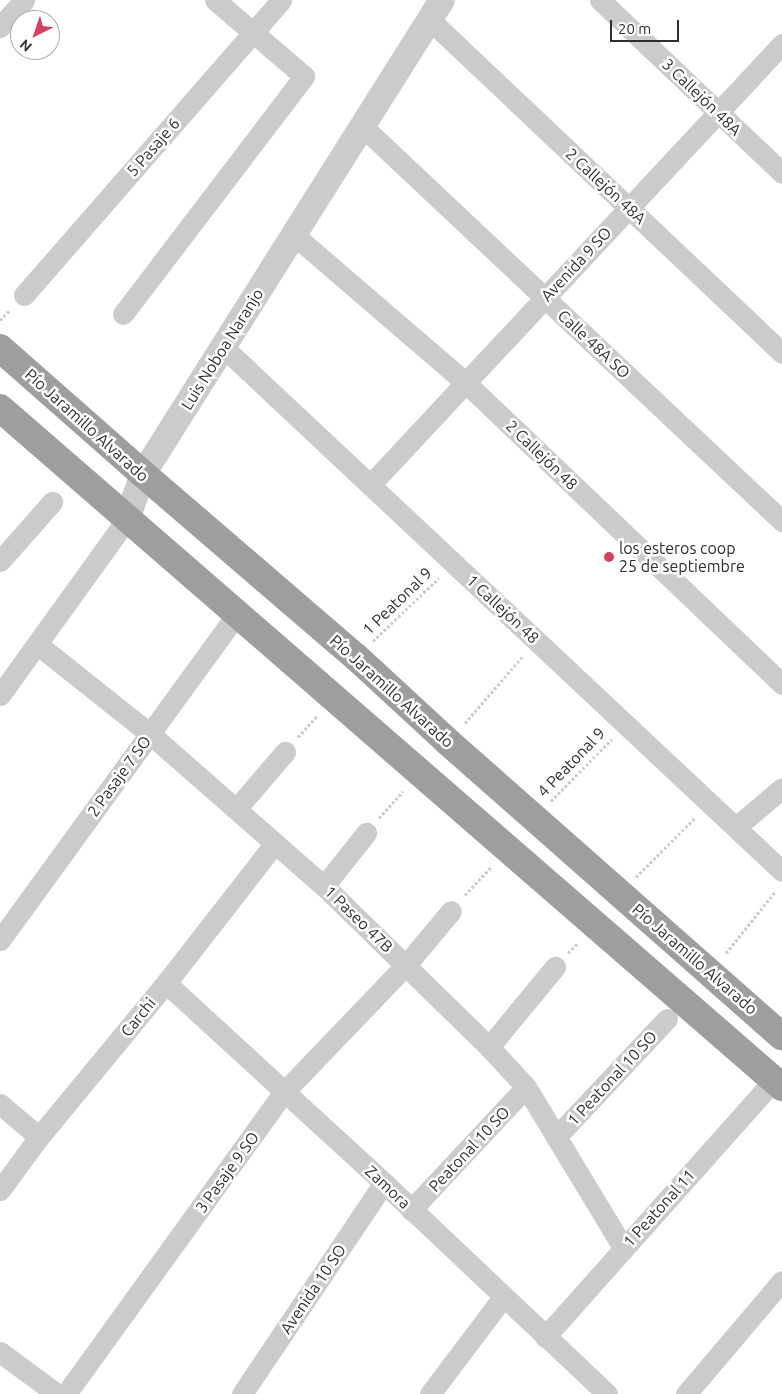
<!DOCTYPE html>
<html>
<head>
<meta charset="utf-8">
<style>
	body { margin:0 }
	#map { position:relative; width:782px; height:1394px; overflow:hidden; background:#fff; font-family:Ubuntu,sans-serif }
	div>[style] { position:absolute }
	.path>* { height:3px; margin-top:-1.5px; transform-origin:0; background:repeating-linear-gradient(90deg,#cbcbcb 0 2.5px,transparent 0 5px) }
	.minor>* { height:21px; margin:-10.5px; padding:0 10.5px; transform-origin:10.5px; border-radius:10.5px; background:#cbcbcb }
	.tertiary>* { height:26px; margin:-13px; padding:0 13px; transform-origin:13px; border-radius:13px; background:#cbcbcb }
	.trunk>* { height:28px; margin:-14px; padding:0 14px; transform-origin:14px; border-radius:14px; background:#9e9e9e }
	.dots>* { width:14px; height:14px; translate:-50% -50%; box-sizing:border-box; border:2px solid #fff; border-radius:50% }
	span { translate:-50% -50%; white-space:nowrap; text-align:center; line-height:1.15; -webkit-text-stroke:5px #fff; paint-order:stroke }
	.street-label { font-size:16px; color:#2e2e2e }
	.poi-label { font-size:16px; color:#2e2e2e }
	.left { translate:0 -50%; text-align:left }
	.north { position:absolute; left:10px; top:10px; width:50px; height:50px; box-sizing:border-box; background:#fff; border:1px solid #ababab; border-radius:50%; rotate:221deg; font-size:14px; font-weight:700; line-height:20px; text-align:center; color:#2e2e2e }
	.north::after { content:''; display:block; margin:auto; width:18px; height:22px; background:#d4425f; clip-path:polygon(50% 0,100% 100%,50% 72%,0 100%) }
	.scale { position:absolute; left:610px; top:20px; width:69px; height:22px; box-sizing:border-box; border:2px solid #2e2e2e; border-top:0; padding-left:6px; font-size:15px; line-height:18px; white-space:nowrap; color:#2e2e2e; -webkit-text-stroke:4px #fff; paint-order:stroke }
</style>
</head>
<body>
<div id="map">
	<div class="path">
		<div style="left:0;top:320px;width:14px;rotate:-45deg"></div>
		<div style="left:373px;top:641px;width:91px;rotate:-43.7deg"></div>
		<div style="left:465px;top:723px;width:89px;rotate:-49.1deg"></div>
		<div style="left:298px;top:737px;width:28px;rotate:-48deg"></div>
		<div style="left:551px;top:801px;width:87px;rotate:-45.5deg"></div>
		<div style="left:379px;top:818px;width:36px;rotate:-48deg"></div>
		<div style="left:636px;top:877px;width:83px;rotate:-45deg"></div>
		<div style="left:465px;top:895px;width:38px;rotate:-47deg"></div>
		<div style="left:568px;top:953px;width:14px;rotate:-45deg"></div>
		<div style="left:726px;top:953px;width:78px;rotate:-51.2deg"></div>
	</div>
	<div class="minor">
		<div style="left:600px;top:0;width:251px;rotate:43.5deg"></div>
		<div style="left:429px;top:19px;width:486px;rotate:43.4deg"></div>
		<div style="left:0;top:27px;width:36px;rotate:-48deg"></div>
		<div style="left:362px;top:126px;width:577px;rotate:43.24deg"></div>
		<div style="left:294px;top:235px;width:225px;rotate:40.7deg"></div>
		<div style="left:465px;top:382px;width:438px;rotate:43.6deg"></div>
		<div style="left:24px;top:295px;width:391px;rotate:-48.9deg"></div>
		<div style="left:123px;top:314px;width:299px;rotate:-52.7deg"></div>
		<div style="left:304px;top:76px;width:117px;rotate:-139.5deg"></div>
		<div style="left:223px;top:347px;width:766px;rotate:43.15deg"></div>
		<div style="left:370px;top:485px;width:604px;rotate:-46.95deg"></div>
		<div style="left:0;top:561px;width:79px;rotate:-48.6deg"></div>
		<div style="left:37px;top:644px;width:143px;rotate:38.5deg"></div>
		<div style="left:149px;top:733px;width:232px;rotate:41.2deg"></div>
		<div style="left:324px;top:886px;width:231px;rotate:44.3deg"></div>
		<div style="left:489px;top:1047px;width:54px;rotate:47.2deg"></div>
		<div style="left:526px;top:1087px;width:187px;rotate:58.8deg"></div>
		<div style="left:0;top:695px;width:217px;rotate:-54.2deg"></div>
		<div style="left:237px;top:808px;width:74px;rotate:-49.4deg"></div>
		<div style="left:736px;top:827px;width:60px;rotate:-40.3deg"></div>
		<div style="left:324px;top:886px;width:68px;rotate:-51.6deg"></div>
		<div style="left:0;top:940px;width:405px;rotate:-54deg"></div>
		<div style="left:166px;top:983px;width:296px;rotate:42.5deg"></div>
		<div style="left:384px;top:1183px;width:307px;rotate:43.4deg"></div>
		<div style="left:489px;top:1047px;width:104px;rotate:-50.5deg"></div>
		<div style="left:0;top:1104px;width:51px;rotate:40.2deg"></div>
		<div style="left:556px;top:1137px;width:162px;rotate:-46.8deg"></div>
		<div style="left:0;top:1190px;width:66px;rotate:-53.7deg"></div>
		<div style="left:39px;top:1137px;width:200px;rotate:-50.5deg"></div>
		<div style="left:166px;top:983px;width:177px;rotate:-52.1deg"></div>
		<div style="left:411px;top:1210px;width:168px;rotate:-46.9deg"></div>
		<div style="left:545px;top:1337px;width:344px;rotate:-48.3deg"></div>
		<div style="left:0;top:1352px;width:71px;rotate:36.4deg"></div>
		<div style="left:66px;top:1394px;width:372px;rotate:-54.2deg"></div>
		<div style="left:284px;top:1092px;width:176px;rotate:-46.2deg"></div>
		<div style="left:406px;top:965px;width:70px;rotate:-50.2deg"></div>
		<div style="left:242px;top:1394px;width:254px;rotate:-56.1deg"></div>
		<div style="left:430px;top:1394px;width:121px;rotate:-53deg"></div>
		<div style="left:686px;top:1394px;width:148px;rotate:-49.7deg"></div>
	</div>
	<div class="tertiary">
		<div style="left:127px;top:519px;width:48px;rotate:-70.4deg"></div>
		<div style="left:143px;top:474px;width:560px;rotate:-57.76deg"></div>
	</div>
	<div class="trunk">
		<div style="left:0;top:348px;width:191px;rotate:41.4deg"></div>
		<div style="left:143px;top:474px;width:281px;rotate:40.7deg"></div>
		<div style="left:356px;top:657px;width:125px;rotate:42.7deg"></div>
		<div style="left:448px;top:742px;width:445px;rotate:41.4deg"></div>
		<div style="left:0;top:408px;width:1036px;rotate:40.97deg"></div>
	</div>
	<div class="dots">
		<div style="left:609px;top:557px;background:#d4425f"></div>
	</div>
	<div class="street-label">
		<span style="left:702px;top:97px;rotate:44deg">3 Callejón 48A</span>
		<span style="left:153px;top:147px;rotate:-49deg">5 Pasaje 6</span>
		<span style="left:606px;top:186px;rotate:43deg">2 Callejón 48A</span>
		<span style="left:576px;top:264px;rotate:-47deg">Avenida 9 SO</span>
		<span style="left:594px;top:344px;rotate:43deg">Calle 48A SO</span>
		<span style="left:222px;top:349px;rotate:-58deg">Luis Noboa Naranjo</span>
		<span style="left:87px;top:425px;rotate:42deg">Pío Jaramillo Alvarado</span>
		<span style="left:542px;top:455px;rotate:44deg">2 Callejón 48</span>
		<span style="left:397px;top:601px;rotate:-44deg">1 Peatonal 9</span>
		<span style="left:503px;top:609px;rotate:43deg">1 Callejón 48</span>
		<span style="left:392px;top:691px;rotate:42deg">Pío Jaramillo Alvarado</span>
		<span style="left:571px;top:762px;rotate:-46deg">4 Peatonal 9</span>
		<span style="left:119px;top:776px;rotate:-54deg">2 Pasaje 7 SO</span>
		<span style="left:359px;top:919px;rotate:44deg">1 Paseo 47B</span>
		<span style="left:695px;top:959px;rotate:41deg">Pío Jaramillo Alvarado</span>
		<span style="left:138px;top:1017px;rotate:-51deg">Carchi</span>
		<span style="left:612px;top:1078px;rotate:-47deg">1 Peatonal 10 SO</span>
		<span style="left:469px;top:1149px;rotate:-47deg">Peatonal 10 SO</span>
		<span style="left:227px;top:1172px;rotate:-54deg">3 Pasaje 9 SO</span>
		<span style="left:388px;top:1187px;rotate:43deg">Zamora</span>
		<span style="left:659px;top:1208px;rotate:-48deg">1 Peatonal 11</span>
		<span style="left:313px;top:1289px;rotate:-56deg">Avenida 10 SO</span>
	</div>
	<div class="poi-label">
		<span class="left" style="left:619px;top:557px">los esteros coop<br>25 de septiembre</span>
	</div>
	<div class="north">N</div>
	<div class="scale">20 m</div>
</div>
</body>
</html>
